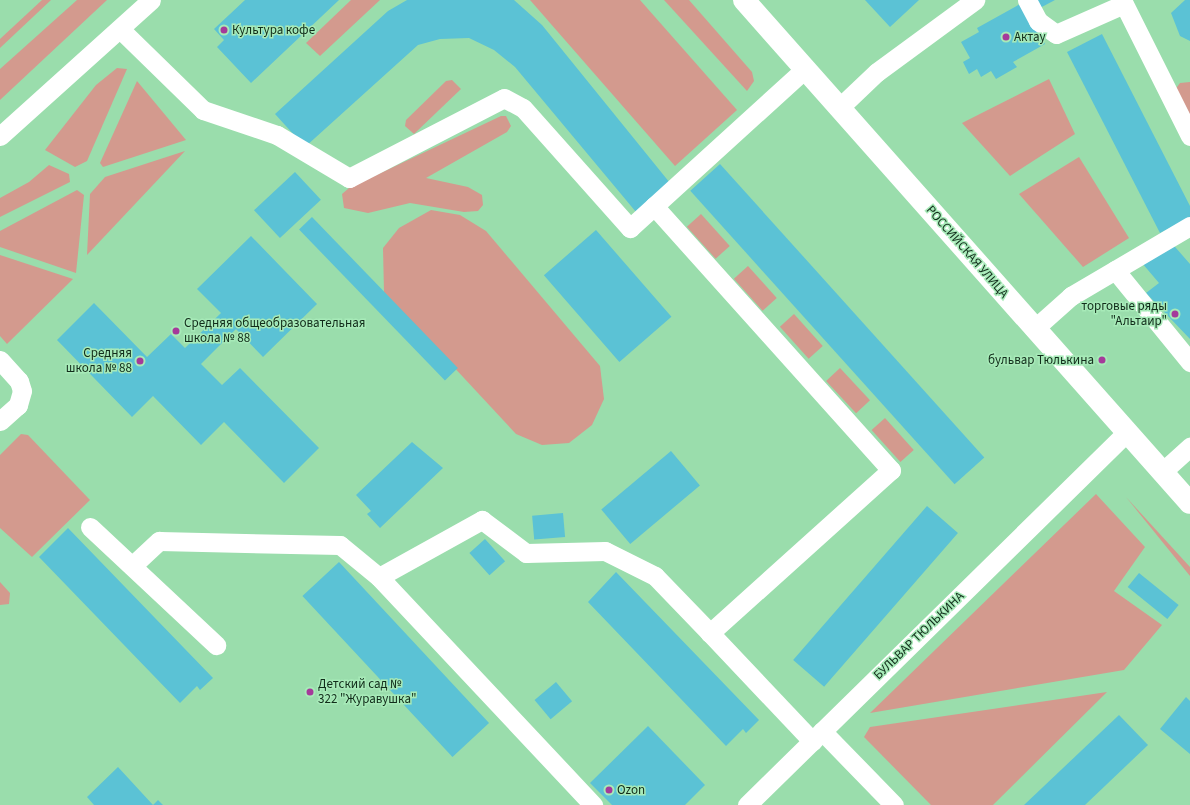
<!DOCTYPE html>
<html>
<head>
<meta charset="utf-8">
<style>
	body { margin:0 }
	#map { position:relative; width:1190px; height:805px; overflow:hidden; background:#9addac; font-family:"Source Sans 3",sans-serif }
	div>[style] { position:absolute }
	.green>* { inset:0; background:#d39a8e; transform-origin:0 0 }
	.building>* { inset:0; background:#5bc2d5; transform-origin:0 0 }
	.minor>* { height:19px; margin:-9.5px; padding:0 9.5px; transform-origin:9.5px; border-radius:9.5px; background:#fff }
	.major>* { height:22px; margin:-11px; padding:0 11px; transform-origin:11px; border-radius:11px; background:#fff }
	.dots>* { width:11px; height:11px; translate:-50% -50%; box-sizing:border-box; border:2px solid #a7eab8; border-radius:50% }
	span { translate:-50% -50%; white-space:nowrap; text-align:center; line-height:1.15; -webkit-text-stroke:3px #a7eab8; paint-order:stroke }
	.poi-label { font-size:13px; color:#112c1a }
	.left { translate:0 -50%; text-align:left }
	.right { translate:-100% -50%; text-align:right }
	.street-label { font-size:13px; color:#112c1a }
</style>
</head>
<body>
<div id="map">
	<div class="green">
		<div style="clip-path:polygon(42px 0,51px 0,0 48px,0 39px)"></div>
		<div style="clip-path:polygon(77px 0,107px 0,0 100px,0 69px)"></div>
		<div style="clip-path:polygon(351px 0,380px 0,320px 56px,306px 43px)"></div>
		<div style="clip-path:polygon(530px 0,640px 0,737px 110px,675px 166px)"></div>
		<div style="clip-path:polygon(664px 0,689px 0,752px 72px,754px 81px,747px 91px)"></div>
		<div style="clip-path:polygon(117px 68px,127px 69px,87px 161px,75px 167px,45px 150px,96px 85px)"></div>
		<div style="clip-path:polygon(1049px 79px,1075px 134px,1010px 176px,962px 123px)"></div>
		<div style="clip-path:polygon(452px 80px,461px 89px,414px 134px,405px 126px,406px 120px,446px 81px)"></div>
		<div style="clip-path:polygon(137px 81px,186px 140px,103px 167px,100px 163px)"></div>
		<div style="clip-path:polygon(1190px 82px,1190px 124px,1174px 91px,1180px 83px)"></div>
		<div style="clip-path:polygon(501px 116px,506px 116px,511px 126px,507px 132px,426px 178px,468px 187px,482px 195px,483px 205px,478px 211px,464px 212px,410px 203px,368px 213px,344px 208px,342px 194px,349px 188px)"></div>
		<div style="clip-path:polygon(185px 151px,87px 255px,90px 194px,105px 177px)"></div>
		<div style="clip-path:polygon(1079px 157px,1129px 238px,1083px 267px,1019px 194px)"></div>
		<div style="clip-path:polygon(49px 165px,69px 174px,70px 182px,0 217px,0 198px,29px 182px)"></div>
		<div style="clip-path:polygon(77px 190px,84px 195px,76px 273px,0 247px,0 231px)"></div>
		<div style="clip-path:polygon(431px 210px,460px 215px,486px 231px,600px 366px,604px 399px,592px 425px,569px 443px,542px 445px,516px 434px,384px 292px,383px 248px,399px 228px)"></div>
		<div style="left:701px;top:214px;width:43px;height:19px;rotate:48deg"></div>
		<div style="clip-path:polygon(0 255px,73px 279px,7px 344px,0 336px)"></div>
		<div style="left:748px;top:266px;width:43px;height:19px;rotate:48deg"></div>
		<div style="left:794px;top:314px;width:43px;height:19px;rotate:48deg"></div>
		<div style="left:840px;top:368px;width:44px;height:19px;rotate:47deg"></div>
		<div style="left:885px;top:418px;width:43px;height:18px;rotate:48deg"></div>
		<div style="clip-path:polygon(21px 434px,28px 435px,90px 500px,32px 557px,0 528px,0 455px)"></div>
		<div style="clip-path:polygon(1096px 494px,1145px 547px,1114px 591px,1162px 625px,1124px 670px,870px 713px)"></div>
		<div style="clip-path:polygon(1126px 497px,1190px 567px,1190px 576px)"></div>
		<div style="clip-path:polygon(0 582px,10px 593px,9px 604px,0 605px)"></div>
		<div style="clip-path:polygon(1107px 692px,993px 805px,931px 805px,864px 737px,870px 727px)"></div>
	</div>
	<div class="building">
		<div style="clip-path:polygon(245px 0,339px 0,251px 83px,217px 47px,224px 40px,214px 29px)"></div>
		<div style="clip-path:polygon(407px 0,514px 0,542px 25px,670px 183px,636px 212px,515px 67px,494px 50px,469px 38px,440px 39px,418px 45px,305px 147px,275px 114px,388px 11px)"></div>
		<div style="clip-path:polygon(865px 0,919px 0,890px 27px)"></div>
		<div style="clip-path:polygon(1034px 0,1055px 0,1038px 9px)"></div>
		<div style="clip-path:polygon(1185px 0,1190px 0,1190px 41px,1180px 36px,1171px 13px)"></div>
		<div style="clip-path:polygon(1022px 3px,1045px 44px,1013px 62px,1017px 67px,996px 79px,991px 71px,981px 77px,977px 69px,969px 74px,963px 62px,970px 58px,961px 42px,979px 32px,977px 28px)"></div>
		<div style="clip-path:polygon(1102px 34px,1190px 206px,1190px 218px,1160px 233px,1067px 52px)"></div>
		<div style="left:720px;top:164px;width:395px;height:40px;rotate:48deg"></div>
		<div style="left:295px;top:172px;width:38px;height:56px;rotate:47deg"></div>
		<div style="left:312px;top:217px;width:210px;height:18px;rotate:46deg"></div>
		<div style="left:596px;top:230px;width:115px;height:69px;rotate:49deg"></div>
		<div style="clip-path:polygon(251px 236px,317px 304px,263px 357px,236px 329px,201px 364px,222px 385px,240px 368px,319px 448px,284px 483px,224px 422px,201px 445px,153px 396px,132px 417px,57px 340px,94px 303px,147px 357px,171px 334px,185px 348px,221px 313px,197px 289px)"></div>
		<div style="clip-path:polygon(1169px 240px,1190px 264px,1190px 339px,1146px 293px,1159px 283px,1142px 263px)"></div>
		<div style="clip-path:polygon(412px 442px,443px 468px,380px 528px,367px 514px,371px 511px,356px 495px)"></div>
		<div style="left:671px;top:451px;width:45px;height:91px;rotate:50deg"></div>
		<div style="left:927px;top:506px;width:41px;height:204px;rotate:41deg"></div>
		<div style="left:563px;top:513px;width:24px;height:31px;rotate:85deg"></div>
		<div style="clip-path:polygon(68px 528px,213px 678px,200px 690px,197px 686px,180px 703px,39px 557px)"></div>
		<div style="left:485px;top:539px;width:30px;height:21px;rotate:48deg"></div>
		<div style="left:339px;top:562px;width:220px;height:50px;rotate:47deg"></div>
		<div style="clip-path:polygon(616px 572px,759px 720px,746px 733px,743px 729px,726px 746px,588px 602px)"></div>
		<div style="left:1139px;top:573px;width:51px;height:18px;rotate:39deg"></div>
		<div style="left:556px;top:682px;width:25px;height:28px;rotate:50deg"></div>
		<div style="clip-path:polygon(1186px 697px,1190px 701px,1190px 754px,1160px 729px)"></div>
		<div style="clip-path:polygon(1119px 715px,1148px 745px,1085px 805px,1024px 805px)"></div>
		<div style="clip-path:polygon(648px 726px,705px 785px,685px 805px,612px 805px,590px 783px)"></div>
		<div style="clip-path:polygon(118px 767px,153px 805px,158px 800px,163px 805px,94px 805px,87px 797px)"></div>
	</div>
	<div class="minor">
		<div style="left:1027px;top:0;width:24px;rotate:62deg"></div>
		<div style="left:1038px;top:21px;width:22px;rotate:36deg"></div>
		<div style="left:1056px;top:34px;width:74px;rotate:-23.8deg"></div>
		<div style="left:1122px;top:0;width:152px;rotate:63.4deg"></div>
		<div style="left:120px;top:29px;width:116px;rotate:44.3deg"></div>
		<div style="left:203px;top:110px;width:78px;rotate:18.7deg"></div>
		<div style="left:277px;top:135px;width:84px;rotate:30.8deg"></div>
		<div style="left:349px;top:178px;width:174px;rotate:-27.3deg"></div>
		<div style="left:504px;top:98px;width:21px;rotate:28deg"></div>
		<div style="left:523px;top:108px;width:161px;rotate:48.3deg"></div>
		<div style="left:630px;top:228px;width:236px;rotate:-42.3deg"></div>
		<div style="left:839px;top:108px;width:52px;rotate:-43.5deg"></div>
		<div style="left:877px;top:72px;width:122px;rotate:-36.3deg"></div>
		<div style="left:0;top:136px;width:203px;rotate:-42deg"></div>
		<div style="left:654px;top:206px;width:355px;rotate:48.1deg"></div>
		<div style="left:891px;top:470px;width:244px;rotate:138deg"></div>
		<div style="left:710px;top:633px;width:149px;rotate:46.6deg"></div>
		<div style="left:1115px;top:270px;width:119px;rotate:50.8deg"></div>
		<div style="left:1034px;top:329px;width:50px;rotate:-41.7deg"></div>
		<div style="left:1071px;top:296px;width:138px;rotate:-30.5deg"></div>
		<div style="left:0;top:360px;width:28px;rotate:48deg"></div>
		<div style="left:19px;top:381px;width:10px;rotate:73deg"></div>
		<div style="left:22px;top:391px;width:15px;rotate:106deg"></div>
		<div style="left:18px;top:405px;width:24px;rotate:138deg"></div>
		<div style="left:1162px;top:472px;width:38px;rotate:-42deg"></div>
		<div style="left:90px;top:527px;width:173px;rotate:43.1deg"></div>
		<div style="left:132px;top:566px;width:37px;rotate:-43deg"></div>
		<div style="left:159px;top:541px;width:181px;rotate:1.3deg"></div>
		<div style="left:340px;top:545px;width:50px;rotate:39.4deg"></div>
		<div style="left:379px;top:577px;width:118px;rotate:-29deg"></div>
		<div style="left:482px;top:520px;width:55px;rotate:36.9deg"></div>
		<div style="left:526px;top:553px;width:79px;rotate:-1.5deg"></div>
		<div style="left:605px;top:551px;width:56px;rotate:26.6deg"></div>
		<div style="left:655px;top:576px;width:79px;rotate:46deg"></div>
		<div style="left:379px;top:577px;width:313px;rotate:46.8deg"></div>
		<div style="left:822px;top:731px;width:103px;rotate:45.8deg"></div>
		<div style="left:747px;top:805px;width:531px;rotate:-44.47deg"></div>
	</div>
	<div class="major">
		<div style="left:744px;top:0;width:672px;rotate:48.44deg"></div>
	</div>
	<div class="dots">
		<div style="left:224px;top:30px;background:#a53a9a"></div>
		<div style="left:1006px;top:37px;background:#a53a9a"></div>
		<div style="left:1175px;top:314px;background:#a53a9a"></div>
		<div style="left:176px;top:331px;background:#a53a9a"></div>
		<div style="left:1102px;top:360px;background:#a53a9a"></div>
		<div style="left:140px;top:361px;background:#a53a9a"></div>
		<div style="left:310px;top:692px;background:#a53a9a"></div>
		<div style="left:609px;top:790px;background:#a53a9a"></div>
	</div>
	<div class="poi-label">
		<span class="left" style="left:232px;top:30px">Культура кофе</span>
		<span class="left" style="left:1014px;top:37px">Актау</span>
		<span class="right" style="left:1167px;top:314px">торговые ряды<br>"Альтаир"</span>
		<span class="left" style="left:184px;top:331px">Средняя общеобразовательная<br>школа № 88</span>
		<span class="right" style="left:132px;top:361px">Средняя<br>школа № 88</span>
		<span class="right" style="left:1094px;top:360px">бульвар Тюлькина</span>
		<span class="left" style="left:318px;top:692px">Детский сад №<br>322 "Журавушка"</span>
		<span class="left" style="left:617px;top:790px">Ozon</span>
	</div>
	<div class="street-label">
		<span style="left:967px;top:252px;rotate:49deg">РОССИЙСКАЯ УЛИЦА</span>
		<span style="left:919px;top:636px;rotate:-44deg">БУЛЬВАР ТЮЛЬКИНА</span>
	</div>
</div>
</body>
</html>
